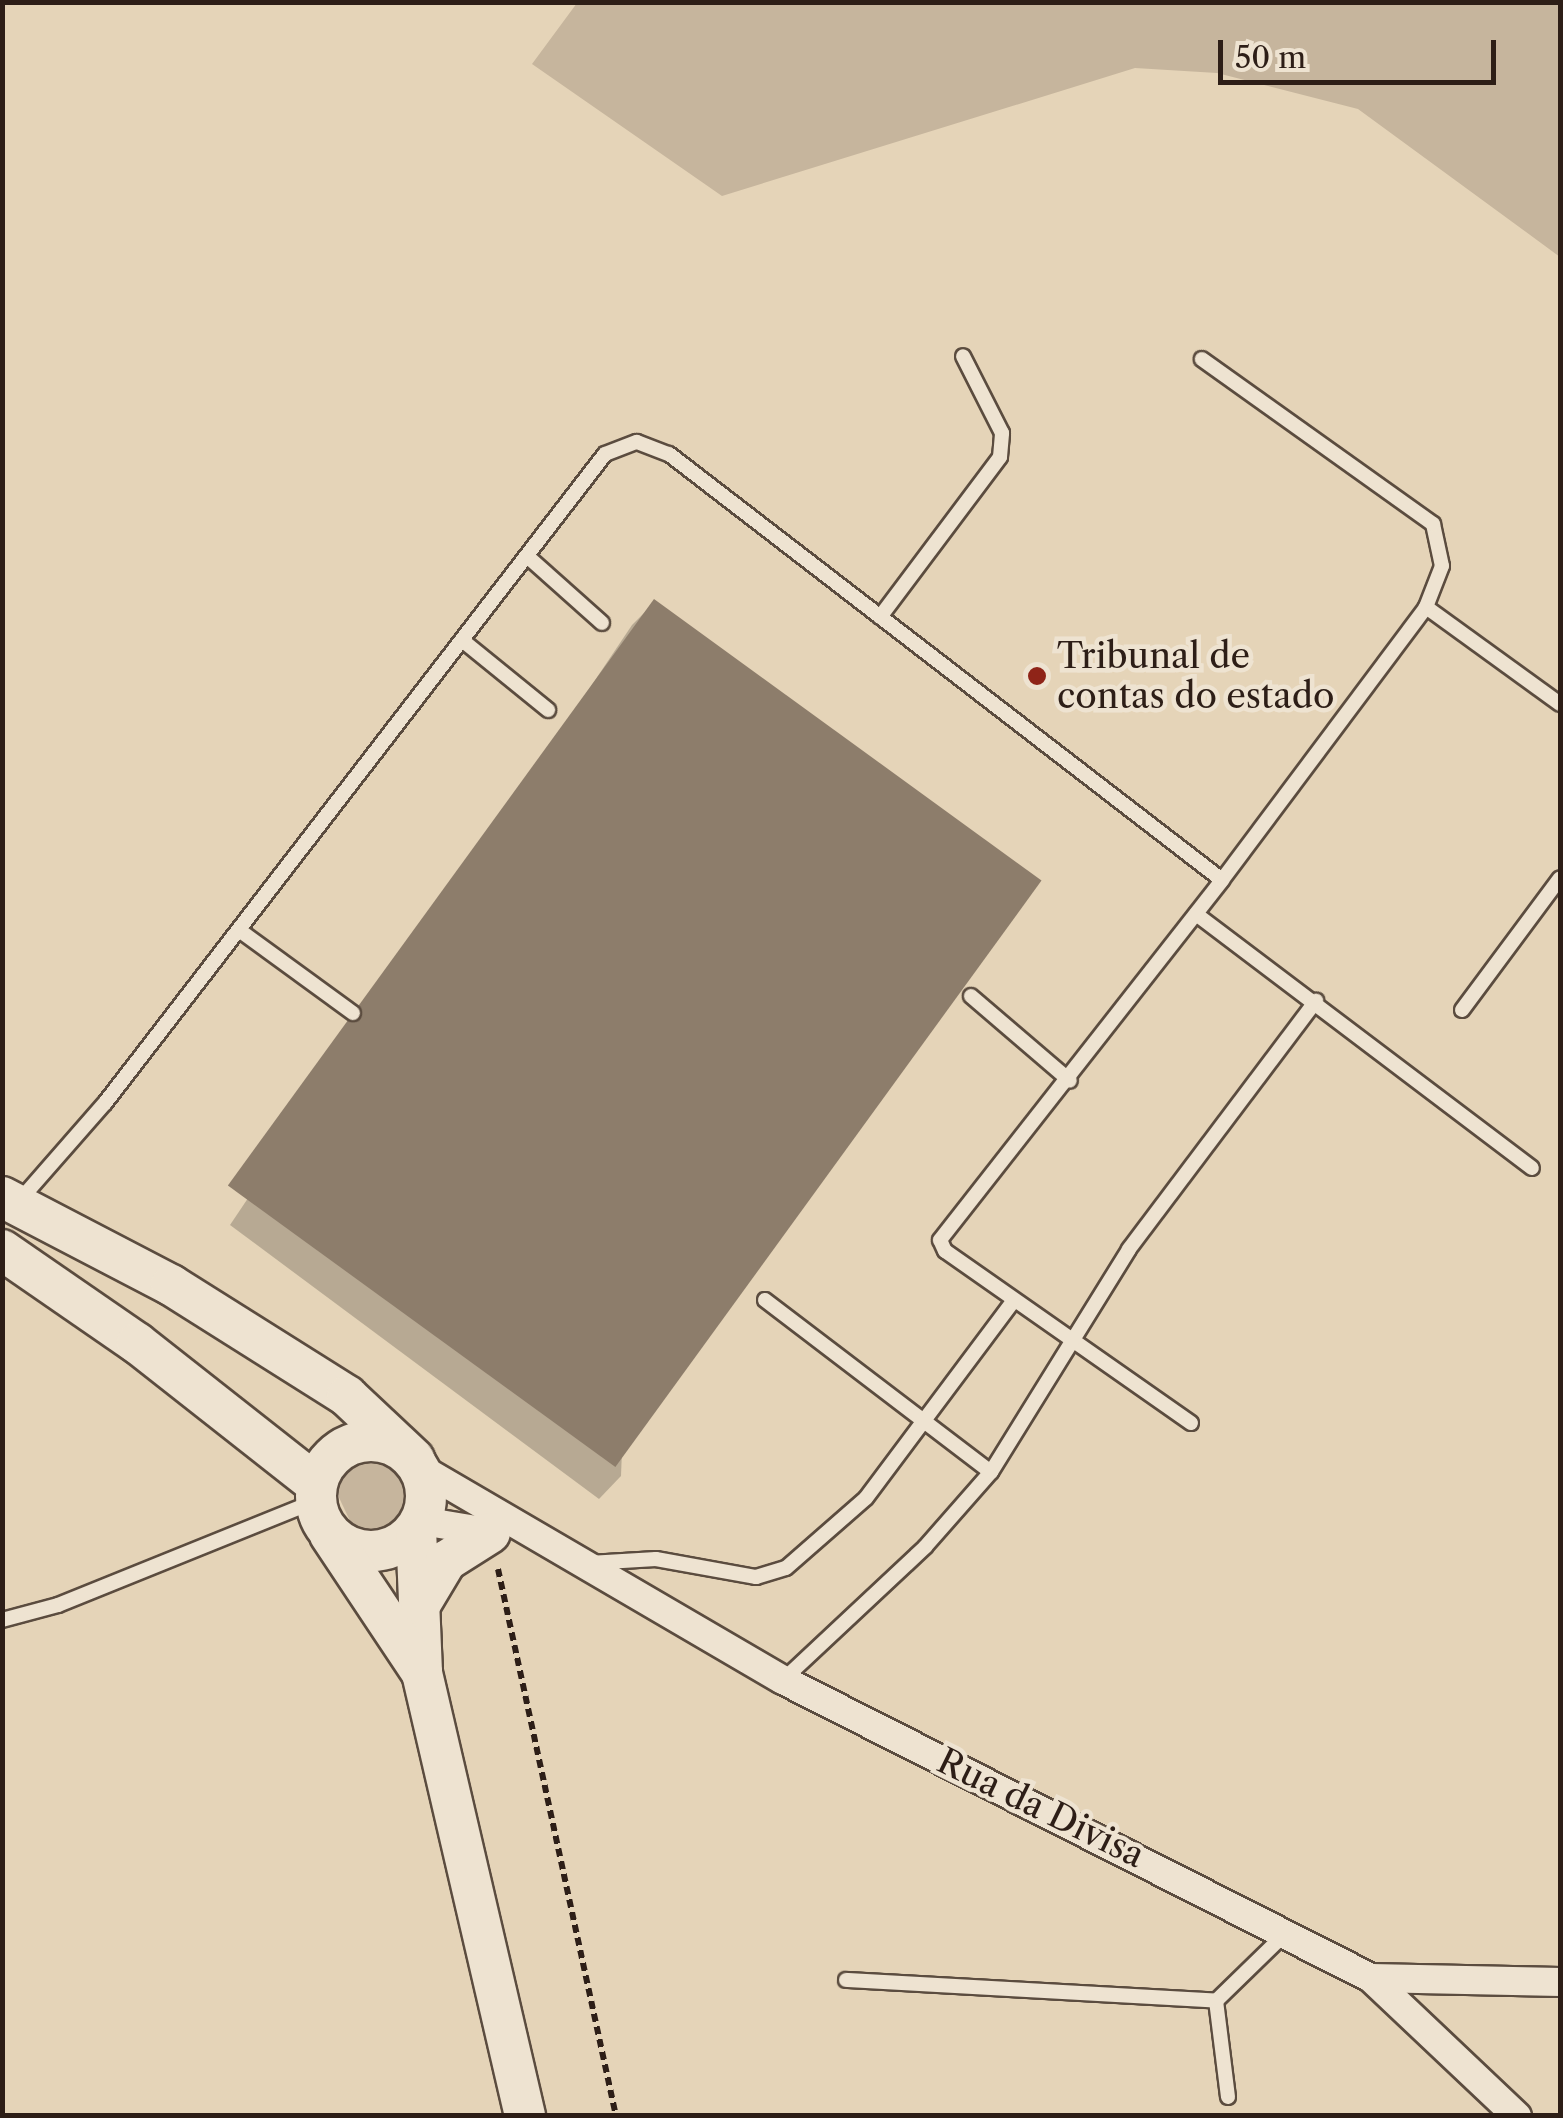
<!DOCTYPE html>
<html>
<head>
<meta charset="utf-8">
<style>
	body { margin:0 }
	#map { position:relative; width:1563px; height:2118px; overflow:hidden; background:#e5d4b8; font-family:"Libre Caslon Text",serif }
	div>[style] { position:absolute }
	.green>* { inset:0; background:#c6b59d }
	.shadow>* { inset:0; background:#0003 }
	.building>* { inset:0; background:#8d7d6b; transform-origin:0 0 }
	.path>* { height:6px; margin-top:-3px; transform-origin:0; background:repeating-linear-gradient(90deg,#2d1e17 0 8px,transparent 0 13px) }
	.roads { filter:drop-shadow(2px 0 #5b4c3f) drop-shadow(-2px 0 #5b4c3f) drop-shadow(0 2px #5b4c3f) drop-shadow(0 -2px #5b4c3f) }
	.service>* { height:14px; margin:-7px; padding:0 7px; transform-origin:7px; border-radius:7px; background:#eee3d1 }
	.minor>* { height:28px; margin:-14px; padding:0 14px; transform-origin:14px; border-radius:14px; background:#eee3d1 }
	.secondary>* { height:40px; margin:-20px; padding:0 20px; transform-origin:20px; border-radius:20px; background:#eee3d1 }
	.secondary>.ring { margin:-20px; padding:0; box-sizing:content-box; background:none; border:40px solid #eee3d1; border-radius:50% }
	.dots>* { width:28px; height:28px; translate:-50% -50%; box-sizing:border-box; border:5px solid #eee3d1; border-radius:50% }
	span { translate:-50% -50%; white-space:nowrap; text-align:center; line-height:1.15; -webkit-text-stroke:9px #eee3d1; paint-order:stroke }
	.poi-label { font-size:35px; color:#2d1e17 }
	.left { translate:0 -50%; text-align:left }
	.street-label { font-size:35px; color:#2d1e17 }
	.frame { position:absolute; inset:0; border:5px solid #2d1e17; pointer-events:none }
	.scale { position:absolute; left:1218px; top:40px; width:278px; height:45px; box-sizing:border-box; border:5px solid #2d1e17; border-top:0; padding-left:12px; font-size:30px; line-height:35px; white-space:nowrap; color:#2d1e17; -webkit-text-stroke:8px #eee3d1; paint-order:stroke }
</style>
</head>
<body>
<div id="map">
	<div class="green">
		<div style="clip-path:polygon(577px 3px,1560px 3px,1560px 257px,1358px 109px,1217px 73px,1135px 68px,722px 196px,532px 64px)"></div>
		<div style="clip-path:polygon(375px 1458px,393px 1463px,408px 1490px,397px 1531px,378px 1541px,351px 1523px,335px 1489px,343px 1467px)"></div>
	</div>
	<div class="shadow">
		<div style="clip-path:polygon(655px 602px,621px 1476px,599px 1499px,230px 1225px,632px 625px)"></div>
	</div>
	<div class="building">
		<div style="left:654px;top:599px;width:479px;height:725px;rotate:36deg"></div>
	</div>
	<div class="path">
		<div style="left:498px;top:1569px;width:560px;rotate:77.83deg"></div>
	</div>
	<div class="roads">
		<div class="service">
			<div style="left:528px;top:557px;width:99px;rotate:41.7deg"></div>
			<div style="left:1426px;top:607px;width:165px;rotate:35.9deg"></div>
			<div style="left:880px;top:617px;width:200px;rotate:-53.1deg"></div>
			<div style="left:1000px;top:457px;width:24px;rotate:-85deg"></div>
			<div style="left:1002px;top:433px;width:86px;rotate:-116.9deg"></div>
			<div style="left:462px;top:640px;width:111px;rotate:39.1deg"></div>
			<div style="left:1196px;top:914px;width:421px;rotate:37.1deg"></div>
			<div style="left:239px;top:930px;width:141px;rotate:36.1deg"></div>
			<div style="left:971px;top:996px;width:130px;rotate:40.6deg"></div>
			<div style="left:1462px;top:1010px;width:164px;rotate:-53.4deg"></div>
			<div style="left:20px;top:1200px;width:129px;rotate:-48.8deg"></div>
			<div style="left:105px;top:1103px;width:819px;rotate:-52.39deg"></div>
			<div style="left:605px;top:454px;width:34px;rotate:-21deg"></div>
			<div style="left:637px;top:442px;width:34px;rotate:21deg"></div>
			<div style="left:669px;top:454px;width:698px;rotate:37.61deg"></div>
			<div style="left:765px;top:1300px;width:284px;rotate:37.3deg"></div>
			<div style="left:1191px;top:1423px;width:300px;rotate:-145deg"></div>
			<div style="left:945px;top:1251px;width:12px;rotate:-114deg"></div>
			<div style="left:940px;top:1240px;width:457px;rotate:-51.9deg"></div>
			<div style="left:1222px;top:880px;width:341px;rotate:-53.2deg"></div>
			<div style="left:1426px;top:607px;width:44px;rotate:-68.7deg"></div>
			<div style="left:1442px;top:566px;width:43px;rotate:-102.1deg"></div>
			<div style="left:1433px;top:524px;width:284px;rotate:-144.5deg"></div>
			<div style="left:589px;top:1563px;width:67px;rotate:-3.4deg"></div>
			<div style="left:656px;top:1559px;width:102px;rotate:10.2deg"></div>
			<div style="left:756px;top:1577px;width:31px;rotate:-17deg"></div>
			<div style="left:786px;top:1568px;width:106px;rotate:-41.2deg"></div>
			<div style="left:866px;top:1498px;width:247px;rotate:-53.2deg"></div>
			<div style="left:2px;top:1620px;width:58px;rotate:-15deg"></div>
			<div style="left:58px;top:1605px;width:277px;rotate:-22deg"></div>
			<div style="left:783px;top:1680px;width:195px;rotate:-43.1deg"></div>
			<div style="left:925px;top:1547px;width:100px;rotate:-48.7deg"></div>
			<div style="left:991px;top:1472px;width:262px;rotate:-58.2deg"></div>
			<div style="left:1129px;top:1249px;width:311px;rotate:-53deg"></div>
			<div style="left:846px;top:1980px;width:371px;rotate:3.2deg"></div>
			<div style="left:1228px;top:2097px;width:97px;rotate:-97.1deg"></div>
			<div style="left:1216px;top:2001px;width:96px;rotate:-44.2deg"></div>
		</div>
		<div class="minor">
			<div style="left:420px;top:1468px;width:420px;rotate:30.3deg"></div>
			<div style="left:783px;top:1680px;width:659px;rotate:26.88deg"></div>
			<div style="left:1371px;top:1978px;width:201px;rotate:43.4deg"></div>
			<div style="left:422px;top:1521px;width:73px;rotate:9.5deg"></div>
			<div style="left:1371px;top:1978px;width:189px;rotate:1.2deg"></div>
		</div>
		<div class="secondary">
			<div style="left:2px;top:1197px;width:191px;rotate:27.5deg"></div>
			<div style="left:171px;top:1285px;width:208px;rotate:32.2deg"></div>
			<div style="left:347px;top:1396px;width:92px;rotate:43.2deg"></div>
			<div style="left:2px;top:1250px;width:164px;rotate:34.6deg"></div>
			<div style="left:137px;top:1343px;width:228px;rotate:38.2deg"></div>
			<div class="ring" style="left:316px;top:1441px;width:70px;height:70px"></div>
			<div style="left:416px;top:1529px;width:144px;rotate:87.6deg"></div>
			<div style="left:422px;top:1673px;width:455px;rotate:76.9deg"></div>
			<div style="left:330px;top:1535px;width:166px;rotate:56.3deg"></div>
			<div style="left:421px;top:1603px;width:49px;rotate:-59.2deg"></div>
			<div style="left:446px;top:1561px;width:52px;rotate:-32.5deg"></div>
		</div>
	</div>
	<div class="dots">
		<div style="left:1037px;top:676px;background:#8f2418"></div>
	</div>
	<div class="poi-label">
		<span class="left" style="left:1057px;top:676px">Tribunal de<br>contas do estado</span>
	</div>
	<div class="street-label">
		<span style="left:1041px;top:1808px;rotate:26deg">Rua da Divisa</span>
	</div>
	<div class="frame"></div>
	<div class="scale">50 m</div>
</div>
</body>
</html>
